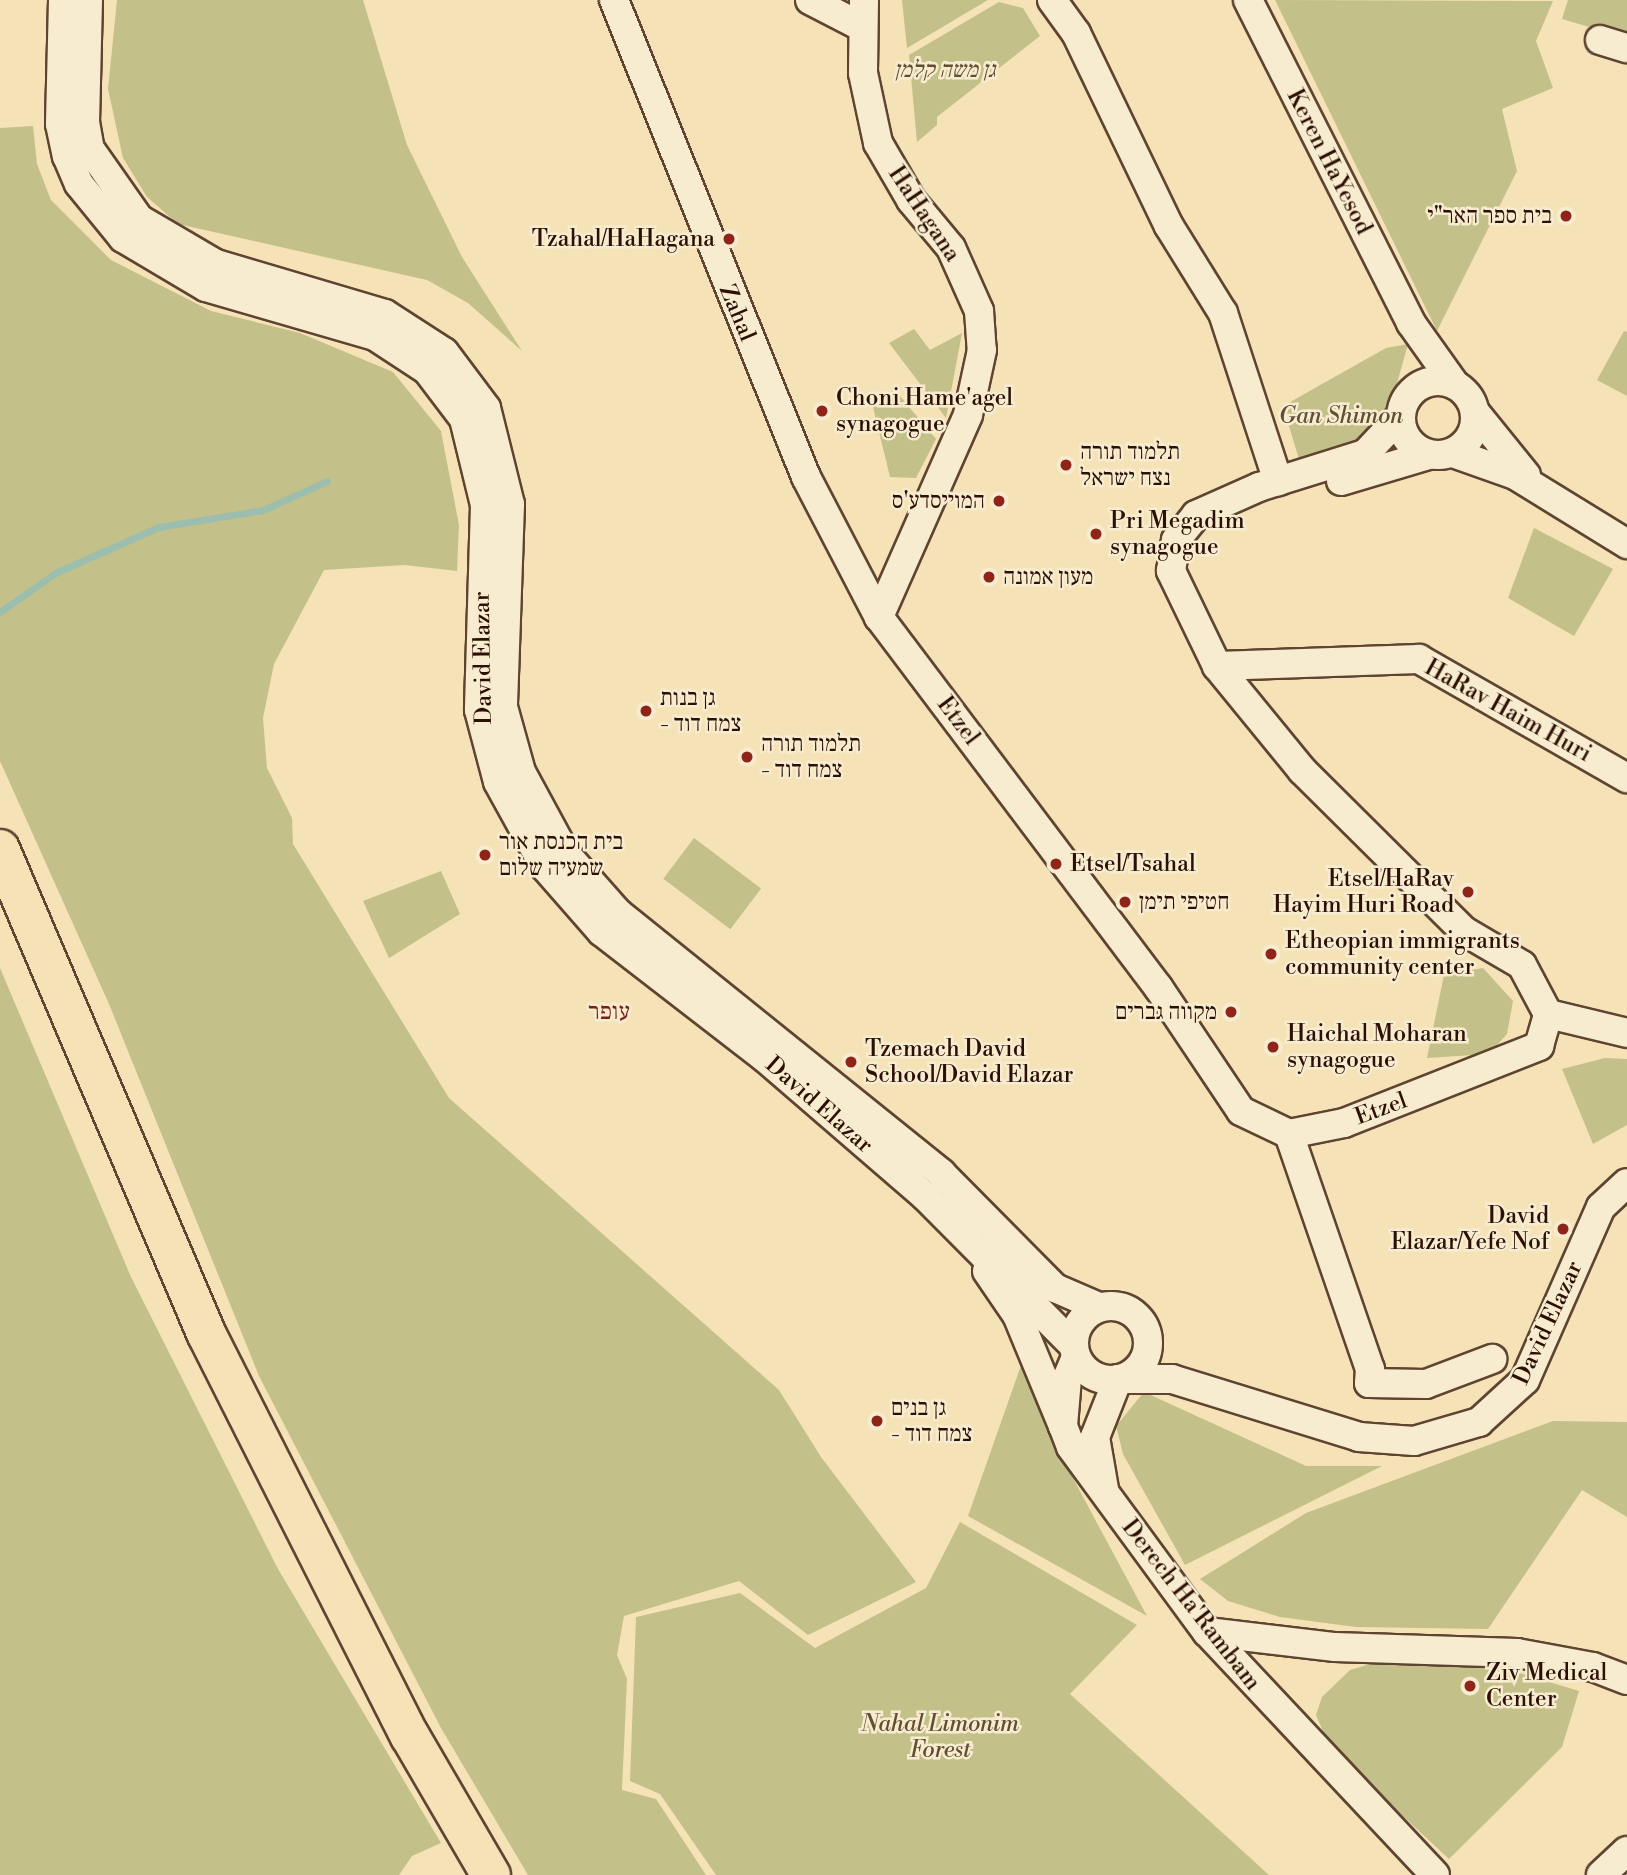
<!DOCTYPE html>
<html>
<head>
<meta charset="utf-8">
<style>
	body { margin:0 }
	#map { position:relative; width:1627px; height:1875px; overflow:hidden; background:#f5e2b7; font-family:"Libre Bodoni","Frank Ruhl Libre",serif }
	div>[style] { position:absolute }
	.green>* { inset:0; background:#c3c189; transform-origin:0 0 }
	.stream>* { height:7px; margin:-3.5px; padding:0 3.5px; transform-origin:3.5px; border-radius:3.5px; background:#9cbeae }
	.roads { filter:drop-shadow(2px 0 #5e4431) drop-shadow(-2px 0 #5e4431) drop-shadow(0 2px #5e4431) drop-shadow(0 -2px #5e4431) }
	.minor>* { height:28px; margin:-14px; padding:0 14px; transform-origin:14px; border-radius:14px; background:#f8ecd0 }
	.minor>.ring { margin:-14px; padding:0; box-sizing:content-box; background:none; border:28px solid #f8ecd0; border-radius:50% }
	.highway>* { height:38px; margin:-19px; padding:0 19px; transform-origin:19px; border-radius:19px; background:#f5e2b7 }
	.dots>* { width:19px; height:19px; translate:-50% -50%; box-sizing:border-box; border:4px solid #f8ecd0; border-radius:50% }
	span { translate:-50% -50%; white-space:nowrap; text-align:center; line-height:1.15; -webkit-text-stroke:5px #f8ecd0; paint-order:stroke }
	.park-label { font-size:23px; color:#614e33; font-style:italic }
	.street-label { font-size:23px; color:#2c1004 }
	.poi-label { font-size:23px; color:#2c1004 }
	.right { translate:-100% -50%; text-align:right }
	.left { translate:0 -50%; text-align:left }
	.neighbourhood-label { font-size:24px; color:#7a1f14 }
</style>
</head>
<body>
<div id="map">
	<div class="green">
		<div style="clip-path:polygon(117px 0,363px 0,407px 145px,462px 257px,522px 351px,468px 303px,427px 280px,178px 224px,147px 197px,123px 158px,108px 89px)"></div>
		<div style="clip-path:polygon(902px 0,988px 0,907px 48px)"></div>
		<div style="clip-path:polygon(1275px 0,1553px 1px,1536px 41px,1553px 88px,1502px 109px,1517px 171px,1437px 331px)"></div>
		<div style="clip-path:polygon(1568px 0,1627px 0,1627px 38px,1562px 19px)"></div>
		<div style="clip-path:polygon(999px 2px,1023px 8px,1040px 36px,937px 117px,937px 125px,917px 142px,909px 55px)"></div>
		<div style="clip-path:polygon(33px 126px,37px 164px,51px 200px,111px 260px,211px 311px,300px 333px,393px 372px,441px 431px,459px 525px,457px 571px,405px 565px,324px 570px,274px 664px,263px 718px,267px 768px,292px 818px,293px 844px,449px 1098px,779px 1390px,821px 1457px,916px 1582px,808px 1635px,739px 1581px,624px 1616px,617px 1655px,627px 1679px,622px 1790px,656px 1799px,706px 1875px,528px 1875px,441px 1728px,259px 1376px,109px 1004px,0 761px,0 128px)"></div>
		<div style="clip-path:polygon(914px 329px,930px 350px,962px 333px,946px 418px,889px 343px)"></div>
		<div style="clip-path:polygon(1624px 331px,1627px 332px,1627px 396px,1597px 380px)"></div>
		<div style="clip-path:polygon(1408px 344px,1396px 387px,1366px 447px,1301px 466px,1283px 406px,1386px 348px)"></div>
		<div style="clip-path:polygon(894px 389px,936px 439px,916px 478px,890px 477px,873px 407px)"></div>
		<div style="clip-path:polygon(1534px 528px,1613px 569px,1574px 636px,1508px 598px)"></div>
		<div style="left:694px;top:838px;width:84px;height:51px;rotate:37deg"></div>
		<div style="clip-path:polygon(441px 871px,460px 914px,389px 958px,363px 901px)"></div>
		<div style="clip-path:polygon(0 968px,131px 1277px,278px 1569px,441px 1843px,412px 1856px,399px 1875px,0 1875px)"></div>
		<div style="clip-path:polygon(1483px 968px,1513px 1001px,1507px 1034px,1489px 1054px,1427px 1058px,1444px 975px)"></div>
		<div style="clip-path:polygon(1605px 1058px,1627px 1059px,1627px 1125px,1593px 1144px,1562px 1069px)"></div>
		<div style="clip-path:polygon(1024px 1357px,1046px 1428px,1147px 1616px,968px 1516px)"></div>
		<div style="clip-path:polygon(1144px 1392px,1306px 1466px,1382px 1466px,1185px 1565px,1123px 1454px,1116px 1426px)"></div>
		<div style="clip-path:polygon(1553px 1421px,1627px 1422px,1627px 1517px,1582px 1490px,1488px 1629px,1356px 1627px,1280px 1617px,1228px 1601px,1200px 1579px,1306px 1513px)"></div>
		<div style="clip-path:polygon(960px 1522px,1137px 1625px,1070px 1694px,1269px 1875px,716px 1875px,660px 1794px,630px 1781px,636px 1617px,740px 1593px,815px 1648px,926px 1588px)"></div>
		<div style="clip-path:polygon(1445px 1661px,1513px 1671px,1579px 1691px,1562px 1747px,1449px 1859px,1330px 1748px,1316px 1715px,1322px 1697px,1350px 1670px,1374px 1663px)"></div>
	</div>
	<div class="stream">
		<div style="left:0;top:612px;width:67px;rotate:-35.3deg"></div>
		<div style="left:55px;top:573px;width:114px;rotate:-23.9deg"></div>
		<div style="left:159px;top:527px;width:105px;rotate:-9.3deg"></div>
		<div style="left:263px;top:510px;width:70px;rotate:-24.4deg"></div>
	</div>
	<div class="roads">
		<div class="minor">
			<div style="left:63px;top:0;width:124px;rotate:91.4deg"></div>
			<div style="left:60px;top:124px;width:33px;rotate:78deg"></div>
			<div style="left:67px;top:156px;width:30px;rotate:67deg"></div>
			<div style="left:79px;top:184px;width:70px;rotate:50.8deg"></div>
			<div style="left:123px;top:238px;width:96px;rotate:30.6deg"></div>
			<div style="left:206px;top:287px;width:176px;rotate:16.2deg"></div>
			<div style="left:375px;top:336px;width:62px;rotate:33.2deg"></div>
			<div style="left:427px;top:370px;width:61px;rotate:52.9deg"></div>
			<div style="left:464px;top:419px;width:89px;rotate:76.3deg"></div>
			<div style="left:485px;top:505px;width:205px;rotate:91.7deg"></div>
			<div style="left:479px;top:710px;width:74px;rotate:75.2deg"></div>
			<div style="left:498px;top:782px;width:97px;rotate:61.1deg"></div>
			<div style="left:545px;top:867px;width:86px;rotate:48.8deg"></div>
			<div style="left:602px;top:932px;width:205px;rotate:37.7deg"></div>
			<div style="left:764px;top:1057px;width:213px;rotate:40.8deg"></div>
			<div style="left:925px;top:1196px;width:210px;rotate:45.2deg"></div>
			<div style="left:88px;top:0;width:122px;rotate:91.4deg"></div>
			<div style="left:85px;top:122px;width:27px;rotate:80deg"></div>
			<div style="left:90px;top:149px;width:85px;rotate:55deg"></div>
			<div style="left:139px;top:219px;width:89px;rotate:30.3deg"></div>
			<div style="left:216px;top:264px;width:176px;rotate:16.5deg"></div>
			<div style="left:385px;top:314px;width:70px;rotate:32.8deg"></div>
			<div style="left:444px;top:352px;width:70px;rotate:53.1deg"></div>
			<div style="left:486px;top:408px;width:99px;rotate:76deg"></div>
			<div style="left:510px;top:504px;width:203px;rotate:92deg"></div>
			<div style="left:503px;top:707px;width:67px;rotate:74.5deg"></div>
			<div style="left:521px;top:772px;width:92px;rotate:61.5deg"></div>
			<div style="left:565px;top:853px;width:80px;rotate:48.5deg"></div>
			<div style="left:618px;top:913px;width:415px;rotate:38.8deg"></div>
			<div style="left:941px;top:1173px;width:162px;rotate:45.3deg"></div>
			<div style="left:1055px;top:1288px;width:48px;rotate:23.4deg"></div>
			<div style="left:614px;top:0;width:514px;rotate:68.07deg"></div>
			<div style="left:806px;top:477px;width:158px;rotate:62.5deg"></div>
			<div style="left:879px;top:617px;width:463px;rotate:53deg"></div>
			<div style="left:1158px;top:987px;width:149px;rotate:56.2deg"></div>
			<div style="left:1241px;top:1111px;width:53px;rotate:25.6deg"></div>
			<div style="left:1289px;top:1134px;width:56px;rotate:-11.3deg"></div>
			<div style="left:1344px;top:1123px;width:210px;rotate:-21.5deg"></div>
			<div style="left:1539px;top:1046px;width:33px;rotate:-74deg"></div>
			<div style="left:1548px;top:1014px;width:55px;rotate:-118deg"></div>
			<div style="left:1522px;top:965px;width:67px;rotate:-149.6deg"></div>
			<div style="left:1464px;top:931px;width:228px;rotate:-135.2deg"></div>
			<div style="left:1302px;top:770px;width:134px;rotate:-129.3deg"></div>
			<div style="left:1217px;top:666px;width:106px;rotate:-115.8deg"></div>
			<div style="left:1171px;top:571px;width:31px;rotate:-81deg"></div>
			<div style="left:1176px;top:540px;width:32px;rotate:-51deg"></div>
			<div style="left:1196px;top:515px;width:69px;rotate:-24deg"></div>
			<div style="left:1259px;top:487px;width:111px;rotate:-17.3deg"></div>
			<div style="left:1365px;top:454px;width:51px;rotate:-46.6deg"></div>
			<div style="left:810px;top:0;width:59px;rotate:27.4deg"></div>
			<div style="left:864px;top:0;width:73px;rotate:90.8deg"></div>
			<div style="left:863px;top:73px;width:72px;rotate:77.9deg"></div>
			<div style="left:878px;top:143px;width:66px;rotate:59.9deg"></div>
			<div style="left:911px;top:200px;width:62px;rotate:50.2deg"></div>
			<div style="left:951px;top:248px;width:69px;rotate:66deg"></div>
			<div style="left:979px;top:311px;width:39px;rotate:86deg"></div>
			<div style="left:982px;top:350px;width:66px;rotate:102.2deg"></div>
			<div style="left:968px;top:415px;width:221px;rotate:113.8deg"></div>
			<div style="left:1052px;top:0;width:41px;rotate:54deg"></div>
			<div style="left:1076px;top:33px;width:214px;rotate:64.3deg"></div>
			<div style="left:1169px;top:226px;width:102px;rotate:58.2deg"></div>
			<div style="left:1223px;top:313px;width:177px;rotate:71.9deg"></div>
			<div style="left:1248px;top:0;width:362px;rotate:63.2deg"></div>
			<div style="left:1411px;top:323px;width:76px;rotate:54.6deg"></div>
			<div style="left:1600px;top:40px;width:28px;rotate:17deg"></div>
			<div class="ring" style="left:1401px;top:381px;width:46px;height:46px"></div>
			<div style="left:1475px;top:412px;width:81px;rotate:51deg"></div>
			<div style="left:1453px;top:453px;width:66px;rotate:19.5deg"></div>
			<div style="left:1515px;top:475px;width:132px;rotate:31.6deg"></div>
			<div style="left:1341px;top:481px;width:91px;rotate:-16.6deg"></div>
			<div style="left:1217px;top:666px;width:202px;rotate:-2deg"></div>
			<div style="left:1419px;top:659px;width:240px;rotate:29.8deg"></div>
			<div style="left:1548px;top:1014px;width:81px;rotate:13.5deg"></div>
			<div style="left:1289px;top:1134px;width:249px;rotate:71deg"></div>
			<div style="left:1370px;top:1369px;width:14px;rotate:94deg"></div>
			<div style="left:1369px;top:1383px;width:57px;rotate:1deg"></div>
			<div style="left:1426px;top:1384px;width:71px;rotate:-20.7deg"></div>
			<div style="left:987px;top:1271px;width:53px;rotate:55.7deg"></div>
			<div style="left:1017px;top:1315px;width:120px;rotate:67.5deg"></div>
			<div class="ring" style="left:1074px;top:1306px;width:46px;height:46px"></div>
			<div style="left:1076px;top:1357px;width:23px;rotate:113deg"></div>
			<div style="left:1067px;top:1378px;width:48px;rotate:94.8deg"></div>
			<div style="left:1063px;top:1426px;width:22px;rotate:69deg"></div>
			<div style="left:1071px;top:1447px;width:230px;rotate:53.7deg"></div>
			<div style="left:1207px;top:1632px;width:333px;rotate:46.8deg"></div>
			<div style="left:1118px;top:1379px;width:54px"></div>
			<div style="left:1172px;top:1379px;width:196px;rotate:17.2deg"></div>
			<div style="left:1359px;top:1437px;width:55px;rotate:4.2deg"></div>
			<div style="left:1414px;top:1441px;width:68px;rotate:-16.3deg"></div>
			<div style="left:1479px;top:1422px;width:62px;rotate:-42.4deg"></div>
			<div style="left:1525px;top:1380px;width:189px;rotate:-66.3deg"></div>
			<div style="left:1601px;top:1207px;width:35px;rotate:-43deg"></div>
			<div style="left:1104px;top:1489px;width:53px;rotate:-99.8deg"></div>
			<div style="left:1095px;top:1437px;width:62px;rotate:-68.4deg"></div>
			<div style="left:1207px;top:1632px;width:129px;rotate:6.7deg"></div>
			<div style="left:1335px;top:1647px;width:182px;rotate:1.9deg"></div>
			<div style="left:1517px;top:1653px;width:77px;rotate:10.4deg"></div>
			<div style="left:1593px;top:1667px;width:36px;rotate:21deg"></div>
			<div style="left:1601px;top:1875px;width:35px;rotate:-43deg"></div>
		</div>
		<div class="highway">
			<div style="left:0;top:849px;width:526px;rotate:66.94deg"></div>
			<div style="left:206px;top:1333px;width:452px;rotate:63.2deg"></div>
			<div style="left:410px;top:1736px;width:161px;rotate:59.8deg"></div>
		</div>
	</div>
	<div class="dots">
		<div style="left:1566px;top:216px;background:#8f2418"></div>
		<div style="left:729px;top:239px;background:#8f2418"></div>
		<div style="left:822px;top:411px;background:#8f2418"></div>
		<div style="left:1066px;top:465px;background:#8f2418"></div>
		<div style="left:999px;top:501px;background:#8f2418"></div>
		<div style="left:1096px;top:534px;background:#8f2418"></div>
		<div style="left:989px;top:577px;background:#8f2418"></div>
		<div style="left:646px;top:711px;background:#8f2418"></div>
		<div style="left:747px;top:757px;background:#8f2418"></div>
		<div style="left:485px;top:855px;background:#8f2418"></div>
		<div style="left:1056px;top:864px;background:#8f2418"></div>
		<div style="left:1468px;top:892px;background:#8f2418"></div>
		<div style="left:1125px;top:902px;background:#8f2418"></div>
		<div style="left:1271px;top:954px;background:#8f2418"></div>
		<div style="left:1231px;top:1012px;background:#8f2418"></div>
		<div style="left:1273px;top:1047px;background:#8f2418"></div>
		<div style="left:851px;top:1062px;background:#8f2418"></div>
		<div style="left:1563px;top:1229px;background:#8f2418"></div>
		<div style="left:877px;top:1421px;background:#8f2418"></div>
		<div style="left:1470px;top:1686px;background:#8f2418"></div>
	</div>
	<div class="park-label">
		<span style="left:945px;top:70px">גן משה קלמן</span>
		<span style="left:1341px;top:416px">Gan Shimon</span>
		<span style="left:940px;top:1737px">Nahal Limonim<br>Forest</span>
	</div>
	<div class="street-label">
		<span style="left:1329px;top:162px;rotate:63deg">Keren HaYesod</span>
		<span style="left:924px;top:214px;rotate:56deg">HaHagana</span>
		<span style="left:737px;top:313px;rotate:67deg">Zahal</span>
		<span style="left:483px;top:658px;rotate:-91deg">David Elazar</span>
		<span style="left:1508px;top:711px;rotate:29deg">HaRav Haim Huri</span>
		<span style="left:958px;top:721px;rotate:53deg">Etzel</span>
		<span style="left:819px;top:1105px;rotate:41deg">David Elazar</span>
		<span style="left:1381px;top:1109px;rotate:-20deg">Etzel</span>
		<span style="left:1548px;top:1323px;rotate:-65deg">David Elazar</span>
		<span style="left:1191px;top:1605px;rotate:52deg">Derech Ha'Rambam</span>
	</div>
	<div class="poi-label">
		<span class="right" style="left:1552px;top:216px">בית ספר האר"י</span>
		<span class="right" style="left:715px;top:239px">Tzahal/HaHagana</span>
		<span class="left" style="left:836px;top:411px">Choni Hame'agel<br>synagogue</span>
		<span class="left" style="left:1080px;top:465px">תלמוד תורה<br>נצח ישראל</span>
		<span class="right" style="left:985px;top:501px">המוייסדע'ס</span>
		<span class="left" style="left:1110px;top:534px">Pri Megadim<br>synagogue</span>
		<span class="left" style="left:1003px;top:577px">מעון אמונה</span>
		<span class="left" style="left:660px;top:711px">גן בנות<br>- צמח דוד</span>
		<span class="left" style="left:761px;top:757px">תלמוד תורה<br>- צמח דוד</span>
		<span class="left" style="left:499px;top:855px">בית הכנסת אור<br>שמעיה שלום</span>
		<span class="left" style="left:1070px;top:864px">Etsel/Tsahal</span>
		<span class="right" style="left:1454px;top:892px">Etsel/HaRav<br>Hayim Huri Road</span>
		<span class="left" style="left:1139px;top:902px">חטיפי תימן</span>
		<span class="left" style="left:1285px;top:954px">Etheopian immigrants<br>community center</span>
		<span class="right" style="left:1217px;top:1012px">מקווה גברים</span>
		<span class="left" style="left:1287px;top:1047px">Haichal Moharan<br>synagogue</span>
		<span class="left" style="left:865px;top:1062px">Tzemach David<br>School/David Elazar</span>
		<span class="right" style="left:1549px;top:1229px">David<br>Elazar/Yefe Nof</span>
		<span class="left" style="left:891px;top:1421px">גן בנים<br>- צמח דוד</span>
		<span class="left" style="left:1486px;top:1686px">Ziv Medical<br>Center</span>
	</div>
	<div class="neighbourhood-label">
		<span style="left:609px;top:1013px">עופר</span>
	</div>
</div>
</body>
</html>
